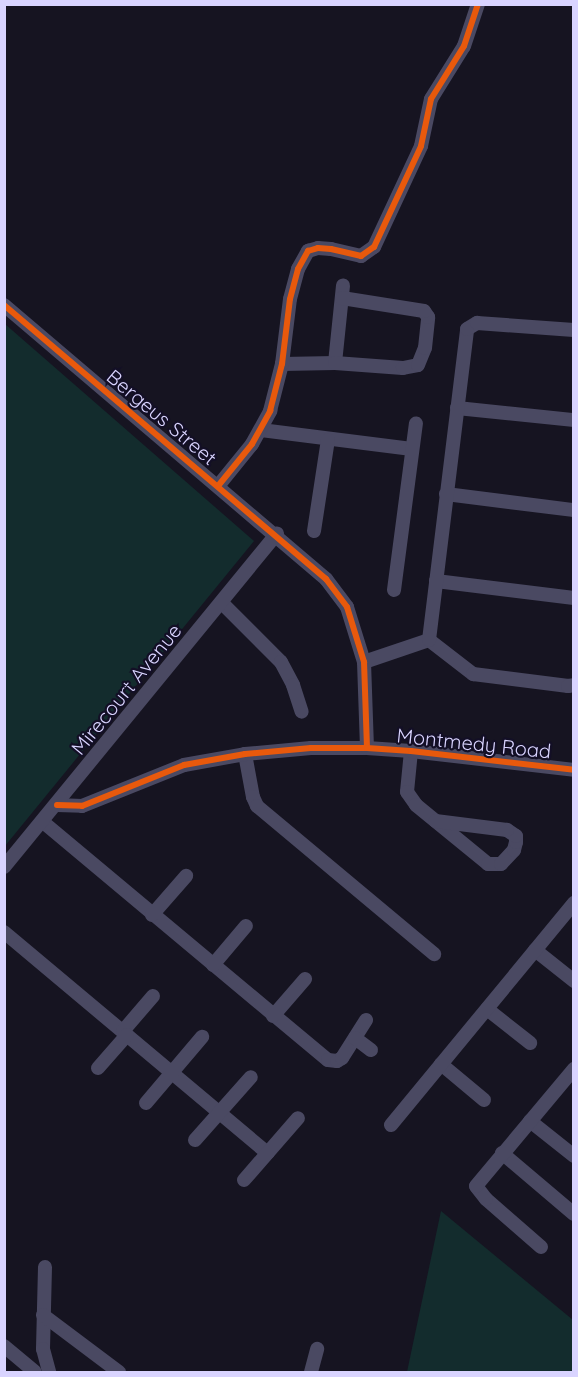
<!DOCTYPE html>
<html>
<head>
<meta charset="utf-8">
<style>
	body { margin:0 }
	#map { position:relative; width:578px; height:1377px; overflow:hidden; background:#161421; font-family:Quicksand,sans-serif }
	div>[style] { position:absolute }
	.green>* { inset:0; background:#132c2d }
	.minor>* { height:14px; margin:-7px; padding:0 7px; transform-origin:7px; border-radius:7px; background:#4a4962 }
	.cycleway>* { height:6px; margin:-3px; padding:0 3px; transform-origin:3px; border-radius:3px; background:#e8590c }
	span { translate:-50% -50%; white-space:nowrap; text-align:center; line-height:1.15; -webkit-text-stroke:4.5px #130f26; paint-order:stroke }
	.street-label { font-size:20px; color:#d9d4ff }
	.frame { position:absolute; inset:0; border:6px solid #d9d4ff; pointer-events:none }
</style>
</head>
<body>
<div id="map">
	<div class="green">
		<div style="clip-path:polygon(5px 324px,254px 541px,5px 846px)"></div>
		<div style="clip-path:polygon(441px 1211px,573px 1320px,573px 1372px,407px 1372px)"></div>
	</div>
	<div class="minor">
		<div style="left:4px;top:305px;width:423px;rotate:40.4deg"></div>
		<div style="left:326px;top:579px;width:35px;rotate:53deg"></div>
		<div style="left:347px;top:607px;width:58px;rotate:72.8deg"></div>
		<div style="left:364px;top:662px;width:86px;rotate:88deg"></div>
		<div style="left:335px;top:363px;width:78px;rotate:-84.1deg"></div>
		<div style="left:282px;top:364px;width:53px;rotate:-1.1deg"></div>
		<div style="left:335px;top:363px;width:68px;rotate:4.2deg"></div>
		<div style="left:403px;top:368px;width:15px;rotate:-11deg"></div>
		<div style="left:418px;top:365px;width:18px;rotate:-68deg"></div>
		<div style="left:425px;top:348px;width:31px;rotate:-84deg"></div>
		<div style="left:428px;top:317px;width:7px;rotate:-124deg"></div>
		<div style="left:424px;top:311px;width:83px;rotate:-171deg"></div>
		<div style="left:457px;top:408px;width:118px;rotate:5.9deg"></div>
		<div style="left:261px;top:430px;width:152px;rotate:7.2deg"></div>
		<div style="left:218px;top:486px;width:54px;rotate:-51deg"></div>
		<div style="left:252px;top:444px;width:38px;rotate:-61deg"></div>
		<div style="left:270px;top:411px;width:49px;rotate:-75.7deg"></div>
		<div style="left:282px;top:364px;width:65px;rotate:-83deg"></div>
		<div style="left:290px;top:299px;width:31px;rotate:-75deg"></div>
		<div style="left:298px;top:269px;width:21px;rotate:-61deg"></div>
		<div style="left:308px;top:251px;width:10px;rotate:-17deg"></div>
		<div style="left:318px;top:248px;width:13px;rotate:4deg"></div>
		<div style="left:331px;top:249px;width:31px;rotate:13deg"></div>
		<div style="left:361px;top:256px;width:16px;rotate:-35deg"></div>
		<div style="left:374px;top:247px;width:111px;rotate:-65deg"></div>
		<div style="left:421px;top:146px;width:48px;rotate:-78deg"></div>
		<div style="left:431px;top:99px;width:62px;rotate:-58.1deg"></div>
		<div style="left:464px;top:46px;width:44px;rotate:-71.6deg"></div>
		<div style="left:446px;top:494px;width:127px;rotate:7.2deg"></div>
		<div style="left:314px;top:531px;width:92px;rotate:-81.3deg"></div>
		<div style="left:436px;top:581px;width:139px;rotate:7deg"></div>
		<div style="left:394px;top:590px;width:168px;rotate:-82.5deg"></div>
		<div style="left:222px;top:603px;width:83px;rotate:45deg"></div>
		<div style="left:281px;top:662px;width:26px;rotate:62deg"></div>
		<div style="left:293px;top:685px;width:28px;rotate:72deg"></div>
		<div style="left:429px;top:640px;width:56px;rotate:37.7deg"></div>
		<div style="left:473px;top:674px;width:96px;rotate:7.2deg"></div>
		<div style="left:568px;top:686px;width:6px;rotate:-9deg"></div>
		<div style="left:364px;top:662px;width:69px;rotate:-18.7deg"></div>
		<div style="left:429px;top:640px;width:313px;rotate:-83deg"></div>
		<div style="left:467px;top:329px;width:12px;rotate:-31deg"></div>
		<div style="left:477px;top:323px;width:97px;rotate:4.1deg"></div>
		<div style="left:411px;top:751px;width:41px;rotate:95.6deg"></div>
		<div style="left:407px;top:792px;width:16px;rotate:55deg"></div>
		<div style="left:416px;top:805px;width:93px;rotate:39.3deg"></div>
		<div style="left:488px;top:864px;width:13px"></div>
		<div style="left:501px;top:864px;width:19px;rotate:-47deg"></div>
		<div style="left:514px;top:850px;width:8px;rotate:-76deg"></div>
		<div style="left:516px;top:842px;width:6px;rotate:-90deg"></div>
		<div style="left:516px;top:836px;width:11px;rotate:-146deg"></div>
		<div style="left:507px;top:830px;width:72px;rotate:-172.8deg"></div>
		<div style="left:245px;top:754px;width:44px;rotate:79.5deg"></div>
		<div style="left:253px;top:797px;width:10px;rotate:66deg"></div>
		<div style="left:257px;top:806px;width:231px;rotate:39.9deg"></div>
		<div style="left:57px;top:805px;width:25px;rotate:2deg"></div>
		<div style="left:82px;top:806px;width:110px;rotate:-21.9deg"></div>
		<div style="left:184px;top:765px;width:62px;rotate:-10.2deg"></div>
		<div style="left:245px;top:754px;width:66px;rotate:-5.2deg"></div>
		<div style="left:311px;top:748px;width:56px"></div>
		<div style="left:367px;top:748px;width:44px;rotate:3.9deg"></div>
		<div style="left:411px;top:751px;width:164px;rotate:6.6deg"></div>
		<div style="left:43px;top:822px;width:371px;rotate:39.9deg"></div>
		<div style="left:328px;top:1060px;width:9px;rotate:6deg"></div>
		<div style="left:337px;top:1061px;width:6px;rotate:-31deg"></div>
		<div style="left:342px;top:1058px;width:45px;rotate:-57.7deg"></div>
		<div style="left:4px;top:867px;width:431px;rotate:-50.7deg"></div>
		<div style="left:152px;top:915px;width:52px;rotate:-48.9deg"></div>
		<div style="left:4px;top:932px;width:344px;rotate:40deg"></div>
		<div style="left:535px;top:950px;width:50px;rotate:38.5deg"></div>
		<div style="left:213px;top:965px;width:51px;rotate:-49.8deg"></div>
		<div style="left:487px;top:1009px;width:55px;rotate:38.3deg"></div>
		<div style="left:273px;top:1016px;width:49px;rotate:-49.1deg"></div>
		<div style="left:123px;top:1031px;width:46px;rotate:-49.4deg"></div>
		<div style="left:355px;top:1038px;width:20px;rotate:37deg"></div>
		<div style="left:441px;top:1064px;width:56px;rotate:39.9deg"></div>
		<div style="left:98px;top:1068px;width:44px;rotate:-48.7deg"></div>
		<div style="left:146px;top:1103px;width:87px;rotate:-49.7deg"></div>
		<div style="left:530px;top:1121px;width:56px;rotate:38.5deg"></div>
		<div style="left:391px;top:1125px;width:288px;rotate:-50.5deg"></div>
		<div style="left:195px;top:1140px;width:84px;rotate:-48.4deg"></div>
		<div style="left:502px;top:1153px;width:94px;rotate:40.3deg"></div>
		<div style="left:244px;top:1180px;width:82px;rotate:-48.9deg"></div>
		<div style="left:541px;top:1247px;width:73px;rotate:-138.9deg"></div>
		<div style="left:486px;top:1199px;width:16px;rotate:-128deg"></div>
		<div style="left:476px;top:1186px;width:153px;rotate:-50.1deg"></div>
		<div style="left:45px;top:1267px;width:82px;rotate:91.4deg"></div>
		<div style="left:43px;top:1349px;width:24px;rotate:75deg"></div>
		<div style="left:43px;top:1315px;width:95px;rotate:36.9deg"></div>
		<div style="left:4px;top:1346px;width:40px;rotate:40deg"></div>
		<div style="left:311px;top:1372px;width:24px;rotate:-75deg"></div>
	</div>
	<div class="cycleway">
		<div style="left:4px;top:305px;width:423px;rotate:40.4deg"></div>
		<div style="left:326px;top:579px;width:35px;rotate:53deg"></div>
		<div style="left:347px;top:607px;width:58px;rotate:72.8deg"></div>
		<div style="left:364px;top:662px;width:86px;rotate:88deg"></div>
		<div style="left:218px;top:486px;width:54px;rotate:-51deg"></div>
		<div style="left:252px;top:444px;width:38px;rotate:-61deg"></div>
		<div style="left:270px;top:411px;width:49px;rotate:-75.7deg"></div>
		<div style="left:282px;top:364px;width:65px;rotate:-83deg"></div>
		<div style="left:290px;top:299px;width:31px;rotate:-75deg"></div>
		<div style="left:298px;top:269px;width:21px;rotate:-61deg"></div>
		<div style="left:308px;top:251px;width:10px;rotate:-17deg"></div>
		<div style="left:318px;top:248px;width:13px;rotate:4deg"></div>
		<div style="left:331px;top:249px;width:31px;rotate:13deg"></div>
		<div style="left:361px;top:256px;width:16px;rotate:-35deg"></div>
		<div style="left:374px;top:247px;width:111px;rotate:-65deg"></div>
		<div style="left:421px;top:146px;width:48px;rotate:-78deg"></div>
		<div style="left:431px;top:99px;width:62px;rotate:-58.1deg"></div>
		<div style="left:464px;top:46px;width:44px;rotate:-71.6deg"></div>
		<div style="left:57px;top:805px;width:25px;rotate:2deg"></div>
		<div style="left:82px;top:806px;width:110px;rotate:-21.9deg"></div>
		<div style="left:184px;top:765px;width:62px;rotate:-10.2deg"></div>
		<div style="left:245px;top:754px;width:66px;rotate:-5.2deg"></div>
		<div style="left:311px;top:748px;width:56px"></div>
		<div style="left:367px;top:748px;width:44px;rotate:3.9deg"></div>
		<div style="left:411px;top:751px;width:164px;rotate:6.6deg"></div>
	</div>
	<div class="street-label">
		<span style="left:162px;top:417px;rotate:40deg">Bergeus Street</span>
		<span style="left:126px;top:689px;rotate:-51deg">Mirecourt Avenue</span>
		<span style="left:474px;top:743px;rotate:6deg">Montmedy Road</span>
	</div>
	<div class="frame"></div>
</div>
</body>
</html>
